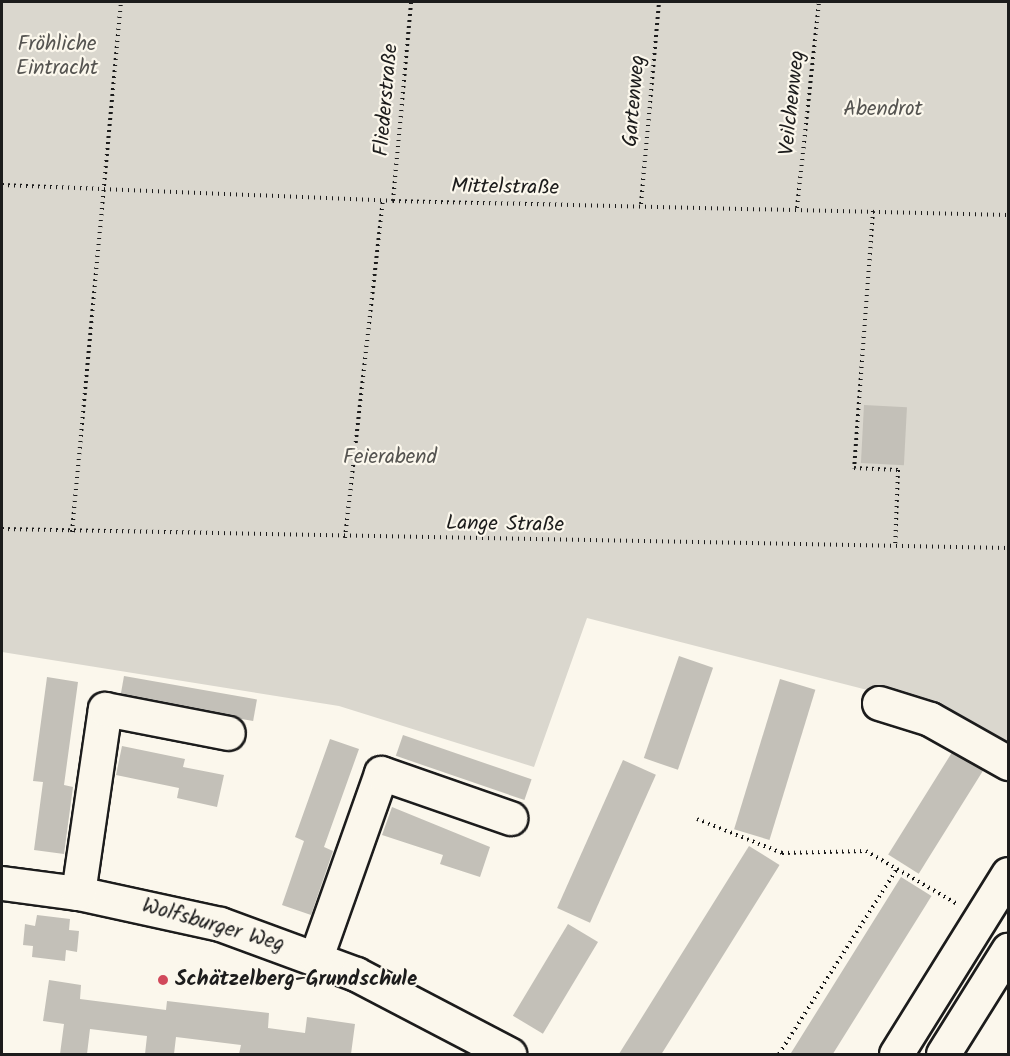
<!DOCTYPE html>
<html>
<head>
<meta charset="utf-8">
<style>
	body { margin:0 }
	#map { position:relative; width:1010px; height:1056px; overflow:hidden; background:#fbf7ec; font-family:Kalam,sans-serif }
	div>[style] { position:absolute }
	.green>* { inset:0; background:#dad7ce }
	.building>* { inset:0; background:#c3c0b8; transform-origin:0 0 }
	.path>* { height:4px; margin-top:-2px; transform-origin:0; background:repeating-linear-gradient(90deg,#1c1c1c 0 1.5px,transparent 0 6px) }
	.roads { filter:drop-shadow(2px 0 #1c1c1c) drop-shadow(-2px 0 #1c1c1c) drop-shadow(0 2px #1c1c1c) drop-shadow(0 -2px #1c1c1c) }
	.minor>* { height:33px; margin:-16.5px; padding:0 16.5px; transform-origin:16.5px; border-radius:16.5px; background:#fbf7ec }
	.dots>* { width:16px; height:16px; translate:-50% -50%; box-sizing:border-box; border:3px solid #fbf7ec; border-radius:50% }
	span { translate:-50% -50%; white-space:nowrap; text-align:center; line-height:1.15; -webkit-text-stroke:4.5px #fbf7ec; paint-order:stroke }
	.park-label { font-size:21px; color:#555451 }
	.street-label { font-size:21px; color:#1c1c1c }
	.poi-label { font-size:21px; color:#1c1c1c; font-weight:700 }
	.left { translate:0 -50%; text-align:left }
	.frame { position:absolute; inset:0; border:3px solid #1c1c1c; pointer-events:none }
</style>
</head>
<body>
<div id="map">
	<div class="green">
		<div style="clip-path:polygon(2px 2px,1008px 2px,1008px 757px,922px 704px,587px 618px,534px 767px,339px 706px,2px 652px)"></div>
	</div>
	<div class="building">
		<div style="left:864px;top:405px;width:43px;height:58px;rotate:3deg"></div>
		<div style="left:679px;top:656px;width:36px;height:108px;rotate:19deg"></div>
		<div style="left:124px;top:676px;width:135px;height:22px;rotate:10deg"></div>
		<div style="clip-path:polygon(47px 677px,78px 682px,64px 785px,73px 787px,64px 854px,34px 850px,43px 782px,33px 781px)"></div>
		<div style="left:780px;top:679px;width:37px;height:157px;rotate:17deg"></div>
		<div style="left:403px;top:735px;width:136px;height:22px;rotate:19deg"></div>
		<div style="clip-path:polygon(330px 739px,359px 749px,324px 847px,333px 851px,311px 915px,282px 905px,304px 841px,295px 837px)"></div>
		<div style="clip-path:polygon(122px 746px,185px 759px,183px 767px,224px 775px,217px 807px,177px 798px,179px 788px,116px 775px)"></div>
		<div style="left:956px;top:746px;width:36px;height:128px;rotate:32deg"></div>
		<div style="left:623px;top:760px;width:36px;height:162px;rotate:24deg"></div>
		<div style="clip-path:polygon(392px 807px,490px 847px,480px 877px,440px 864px,443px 855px,382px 835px)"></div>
		<div style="left:749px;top:846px;width:36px;height:246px;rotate:32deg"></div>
		<div style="left:901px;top:877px;width:36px;height:209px;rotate:32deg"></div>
		<div style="clip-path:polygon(37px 915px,70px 919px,69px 930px,79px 931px,77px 952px,66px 950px,65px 961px,32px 957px,33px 946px,23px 945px,25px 924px,35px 926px)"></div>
		<div style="left:568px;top:924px;width:35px;height:107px;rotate:31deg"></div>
		<div style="clip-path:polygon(49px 980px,81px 985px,80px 999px,166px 1010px,167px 1001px,269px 1013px,268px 1028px,305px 1033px,307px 1017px,355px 1024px,351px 1054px,239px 1054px,241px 1045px,176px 1037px,174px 1054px,145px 1054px,147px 1036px,90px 1029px,87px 1054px,60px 1054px,64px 1024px,43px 1021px)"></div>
	</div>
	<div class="path">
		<div style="left:2px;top:185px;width:391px;rotate:2.3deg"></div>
		<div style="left:393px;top:201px;width:615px;rotate:1.3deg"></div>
		<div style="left:393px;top:201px;width:200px;rotate:-84.8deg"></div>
		<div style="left:641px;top:204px;width:203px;rotate:-84.9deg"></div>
		<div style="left:797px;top:208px;width:207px;rotate:-83.9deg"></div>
		<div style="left:873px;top:211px;width:258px;rotate:94.2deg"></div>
		<div style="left:854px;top:468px;width:44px;rotate:2.6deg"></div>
		<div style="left:898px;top:470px;width:77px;rotate:92.2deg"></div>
		<div style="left:2px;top:529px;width:1006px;rotate:1.08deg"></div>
		<div style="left:72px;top:532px;width:532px;rotate:-84.72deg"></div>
		<div style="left:345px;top:538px;width:339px;rotate:-83.6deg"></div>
		<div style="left:697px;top:819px;width:92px;rotate:21.8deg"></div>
		<div style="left:782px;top:853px;width:84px;rotate:-1.4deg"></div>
		<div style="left:866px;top:851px;width:105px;rotate:30.2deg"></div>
		<div style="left:779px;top:1054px;width:219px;rotate:-57.5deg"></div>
	</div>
	<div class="roads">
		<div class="minor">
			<div style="left:879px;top:703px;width:53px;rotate:17.4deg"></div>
			<div style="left:930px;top:719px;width:90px;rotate:29.4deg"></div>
			<div style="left:2px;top:883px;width:77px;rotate:7.5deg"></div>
			<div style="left:78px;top:893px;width:145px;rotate:12.3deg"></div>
			<div style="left:220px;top:924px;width:145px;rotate:20.2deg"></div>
			<div style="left:356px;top:974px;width:173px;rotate:27.6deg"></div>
			<div style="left:78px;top:893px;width:186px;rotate:-81.7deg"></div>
			<div style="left:105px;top:709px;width:125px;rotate:11deg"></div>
			<div style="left:316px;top:957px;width:195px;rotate:-70.5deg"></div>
			<div style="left:381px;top:773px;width:137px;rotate:19.2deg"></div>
			<div style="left:896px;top:1054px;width:212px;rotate:-58.1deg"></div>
			<div style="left:943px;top:1054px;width:123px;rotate:-58deg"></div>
		</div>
	</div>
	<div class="dots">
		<div style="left:163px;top:980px;background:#d1495b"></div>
	</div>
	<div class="park-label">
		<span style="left:57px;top:57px">Fröhliche<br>Eintracht</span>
		<span style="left:883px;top:110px">Abendrot</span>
		<span style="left:390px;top:458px">Feierabend</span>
	</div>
	<div class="street-label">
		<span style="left:387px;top:100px;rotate:-85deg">Fliederstraße</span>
		<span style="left:635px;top:101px;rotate:-85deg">Gartenweg</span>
		<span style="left:793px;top:103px;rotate:-84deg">Veilchenweg</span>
		<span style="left:505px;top:188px;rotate:1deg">Mittelstraße</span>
		<span style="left:505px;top:525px;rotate:1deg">Lange Straße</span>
		<span style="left:213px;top:926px;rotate:16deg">Wolfsburger Weg</span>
	</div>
	<div class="poi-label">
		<span class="left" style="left:175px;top:980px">Schätzelberg-Grundschule</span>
	</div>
	<div class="frame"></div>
</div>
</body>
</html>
